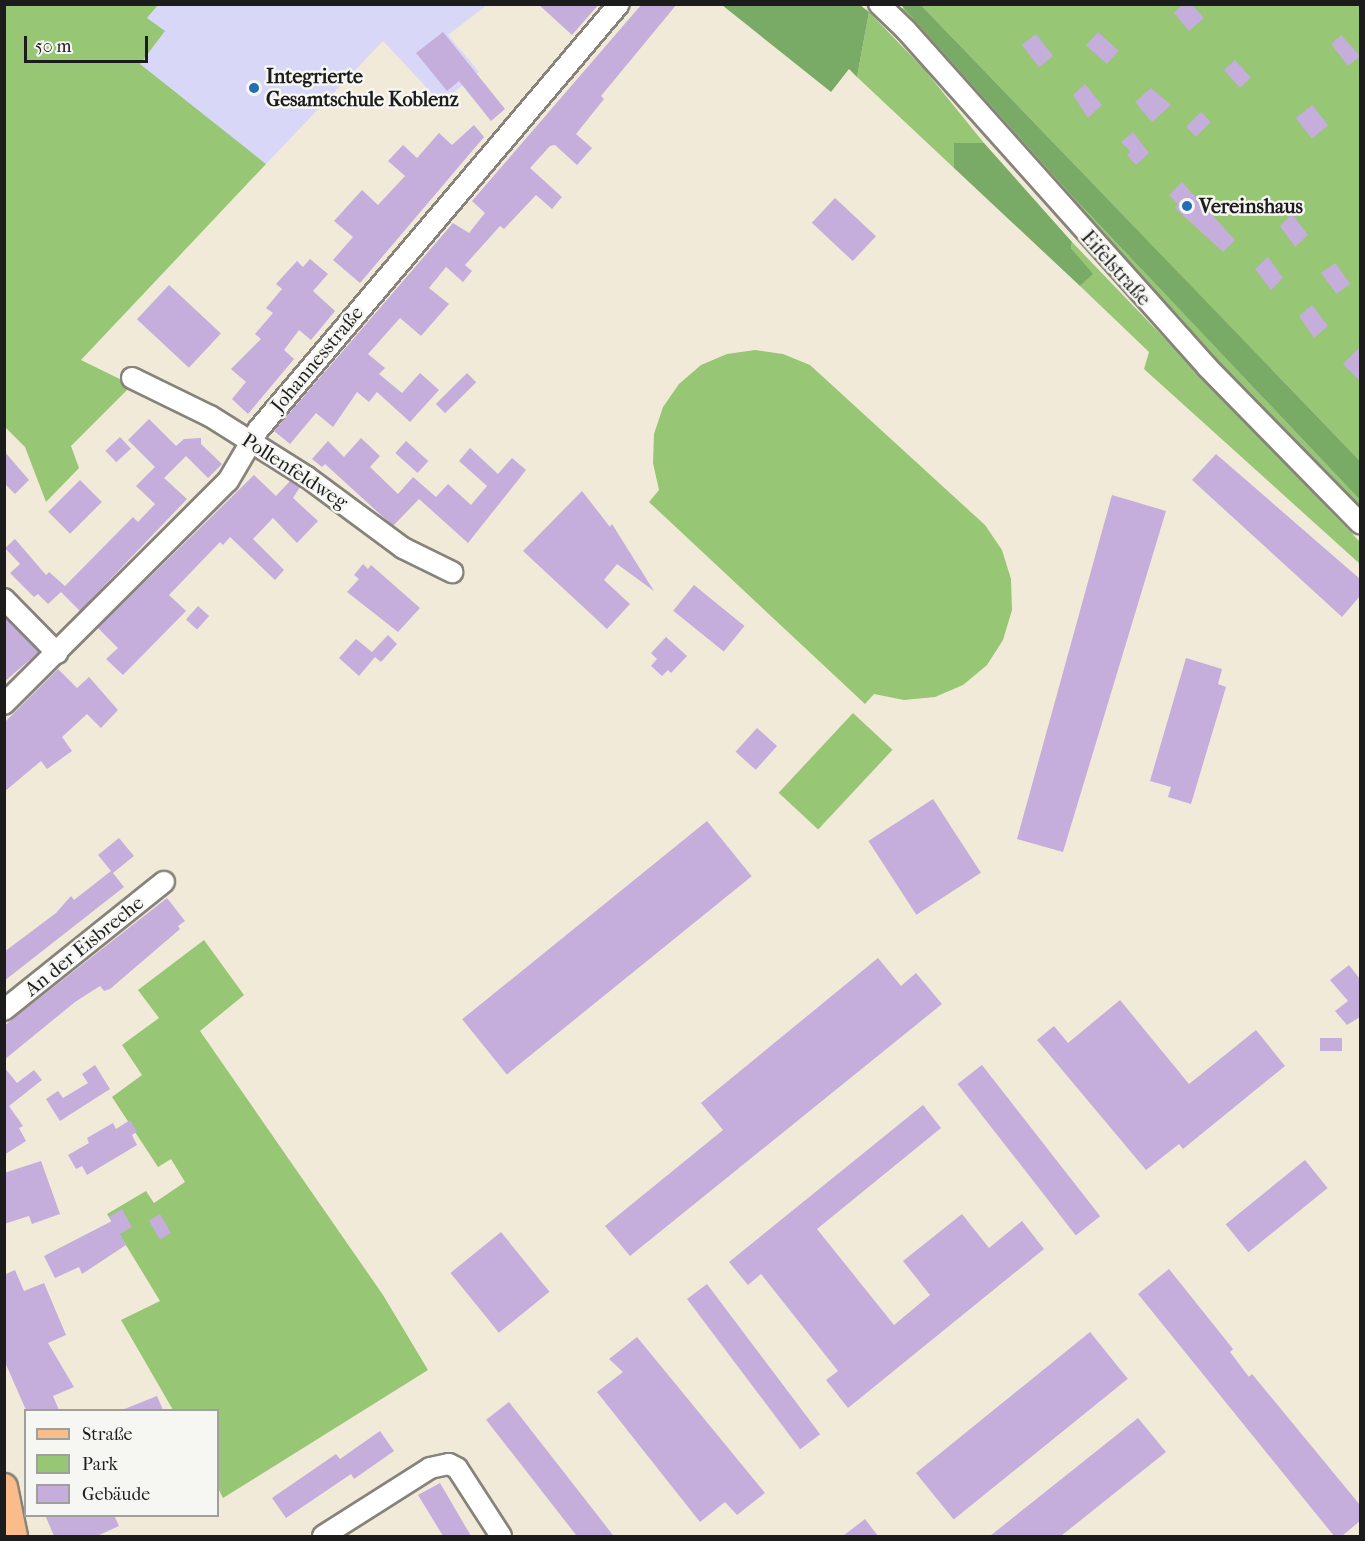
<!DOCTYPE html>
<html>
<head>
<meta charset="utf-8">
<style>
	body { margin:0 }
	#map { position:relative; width:1365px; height:1541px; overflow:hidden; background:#f2ead8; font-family:"IM FELL French Canon",serif }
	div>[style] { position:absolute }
	.built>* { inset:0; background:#d9d7f8 }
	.green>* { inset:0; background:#97c674; transform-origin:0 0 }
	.forest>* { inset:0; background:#79ab66 }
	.building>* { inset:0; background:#c5addc; transform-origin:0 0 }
	.roads { filter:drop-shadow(2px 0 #87837a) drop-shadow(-2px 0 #87837a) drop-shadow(0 2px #87837a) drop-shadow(0 -2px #87837a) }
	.minor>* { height:20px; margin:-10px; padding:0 10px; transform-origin:10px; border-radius:10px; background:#fff }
	.major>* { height:26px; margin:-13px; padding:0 13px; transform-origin:13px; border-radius:13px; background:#f9bc8a }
	.dots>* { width:16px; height:16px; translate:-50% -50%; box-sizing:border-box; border:3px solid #f6f6f2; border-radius:50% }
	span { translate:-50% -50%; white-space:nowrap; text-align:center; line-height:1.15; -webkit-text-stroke:5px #f6f6f2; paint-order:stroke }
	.poi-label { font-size:20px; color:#1c1c1c; font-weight:700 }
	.left { translate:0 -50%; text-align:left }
	.street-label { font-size:20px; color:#1c1c1c }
	.frame { position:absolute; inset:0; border:6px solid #1c1c1c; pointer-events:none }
	.legend { position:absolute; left:24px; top:1409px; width:195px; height:108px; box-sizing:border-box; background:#f6f6f2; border:2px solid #9f9f9c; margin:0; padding:8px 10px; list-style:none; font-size:18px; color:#1c1c1c }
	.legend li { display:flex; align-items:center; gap:12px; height:30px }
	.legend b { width:30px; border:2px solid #9f9f9c }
	.scale { position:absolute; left:24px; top:36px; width:124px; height:27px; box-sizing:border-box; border:3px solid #1c1c1c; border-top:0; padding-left:8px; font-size:18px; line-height:21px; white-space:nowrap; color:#1c1c1c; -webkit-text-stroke:4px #f6f6f2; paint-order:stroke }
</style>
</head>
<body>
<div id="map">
	<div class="built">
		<div style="clip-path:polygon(158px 5px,487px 5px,448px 35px,479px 72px,441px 103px,383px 41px,266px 164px,139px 64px,164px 31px,147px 18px)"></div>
	</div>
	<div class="green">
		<div style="clip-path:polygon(4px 5px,158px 5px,147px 18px,165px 31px,140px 64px,266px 164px,81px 360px,132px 385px,71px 446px,79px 468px,46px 502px,25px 447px,5px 427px)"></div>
		<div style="clip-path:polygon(891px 5px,906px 9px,1071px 195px,1360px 500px,1360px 512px,1203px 350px)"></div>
		<div style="clip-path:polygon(921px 5px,1360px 5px,1360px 461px,1150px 243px)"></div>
		<div style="clip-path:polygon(869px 12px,924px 69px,984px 143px,954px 143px,954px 168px,857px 77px)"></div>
		<div style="clip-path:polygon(1072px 242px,1360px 542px,1360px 564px,1144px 369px,1149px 352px,1080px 286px,1092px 274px,1071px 248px)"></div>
		<div style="clip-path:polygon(755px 350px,783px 354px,810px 365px,985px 525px,1002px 550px,1011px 579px,1012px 610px,1003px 640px,987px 665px,963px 685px,935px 697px,904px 700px,874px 694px,865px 704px,649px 502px,659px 490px,653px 463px,654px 434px,663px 407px,679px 384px,701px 365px,727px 354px)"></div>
		<div style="left:853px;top:713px;width:54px;height:109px;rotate:43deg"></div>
		<div style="clip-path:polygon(204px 940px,244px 995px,200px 1031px,383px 1295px,428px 1370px,223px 1498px,218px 1488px,218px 1410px,173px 1410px,121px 1320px,160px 1301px,107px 1214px,146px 1191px,154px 1203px,185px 1182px,171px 1159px,158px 1167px,112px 1097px,142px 1075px,122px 1045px,159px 1018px,138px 990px)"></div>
	</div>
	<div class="forest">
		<div style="clip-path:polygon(722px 5px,860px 5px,869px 12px,857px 77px,849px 69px,831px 92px)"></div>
		<div style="clip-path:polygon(901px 5px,921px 5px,1360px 461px,1360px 500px,1071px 195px)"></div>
		<div style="clip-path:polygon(954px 143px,984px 143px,1072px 242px,1071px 248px,1093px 274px,1080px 286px,954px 168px)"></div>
	</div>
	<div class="building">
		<div style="clip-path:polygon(538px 4px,599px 4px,572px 35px)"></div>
		<div style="clip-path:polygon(642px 4px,677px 4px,601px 96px,604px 99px,576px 134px,592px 148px,577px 165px,555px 145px,550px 146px,530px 168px,562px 197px,552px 209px,536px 195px,504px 229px,500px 226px,465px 265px,472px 271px,463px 282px,446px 267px,429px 288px,449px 304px,421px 336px,400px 318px,368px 354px,385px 368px,379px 374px,402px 393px,420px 373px,439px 390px,410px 422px,377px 392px,369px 402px,357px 392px,333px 427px,316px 413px,290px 444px,274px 431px,453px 223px,469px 233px,485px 213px,472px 201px)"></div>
		<div style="clip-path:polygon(1183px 4px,1191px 4px,1204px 18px,1189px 31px,1174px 13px)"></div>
		<div style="clip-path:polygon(443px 32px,505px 109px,491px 121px,459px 81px,447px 91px,416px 53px)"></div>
		<div style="left:1098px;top:32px;width:28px;height:18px;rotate:42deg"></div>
		<div style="left:1036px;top:34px;width:28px;height:18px;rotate:52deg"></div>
		<div style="clip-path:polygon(1341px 35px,1360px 56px,1348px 66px,1331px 44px)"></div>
		<div style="left:1235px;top:60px;width:24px;height:15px;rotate:48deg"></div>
		<div style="clip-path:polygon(1085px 84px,1102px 105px,1088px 118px,1073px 95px)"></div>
		<div style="clip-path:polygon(1151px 88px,1171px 105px,1152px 122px,1135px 102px)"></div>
		<div style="left:1312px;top:105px;width:26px;height:21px;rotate:51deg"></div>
		<div style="left:1201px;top:112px;width:14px;height:21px;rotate:45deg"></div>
		<div style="clip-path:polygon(474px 125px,484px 137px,360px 283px,333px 260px,353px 237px,334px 221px,362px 190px,378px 205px,405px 176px,388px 161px,403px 145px,417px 158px,439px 133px,452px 145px)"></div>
		<div style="clip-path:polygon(1133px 132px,1149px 153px,1136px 165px,1127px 155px,1135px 148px,1131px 152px,1121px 142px)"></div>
		<div style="clip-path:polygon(1182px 182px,1235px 240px,1223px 252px,1175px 208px,1178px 204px,1169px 195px)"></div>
		<div style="left:835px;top:198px;width:56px;height:34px;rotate:43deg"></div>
		<div style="clip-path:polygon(1292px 214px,1308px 235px,1295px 247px,1280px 226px)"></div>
		<div style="clip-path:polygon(1268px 257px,1283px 278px,1271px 290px,1255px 269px)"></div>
		<div style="clip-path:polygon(310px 259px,328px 274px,313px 291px,335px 311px,311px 340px,299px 330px,284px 350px,294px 359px,248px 414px,232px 399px,246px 382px,231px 369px,261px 339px,255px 334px,273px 313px,266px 308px,282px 289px,276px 284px,297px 261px,303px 267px)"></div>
		<div style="left:1335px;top:263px;width:26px;height:17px;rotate:54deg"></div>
		<div style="left:169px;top:285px;width:71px;height:47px;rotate:43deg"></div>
		<div style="clip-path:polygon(1312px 305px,1328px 326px,1314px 338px,1299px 316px)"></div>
		<div style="clip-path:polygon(1360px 347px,1360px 381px,1343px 364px)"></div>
		<div style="left:467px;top:373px;width:13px;height:44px;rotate:45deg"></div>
		<div style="clip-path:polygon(149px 419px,176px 446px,184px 439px,201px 438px,201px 444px,222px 464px,208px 478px,186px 456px,164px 478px,187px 499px,80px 611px,61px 592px,48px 604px,38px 594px,34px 597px,10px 573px,20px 564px,5px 548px,15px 539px,46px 575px,49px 572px,65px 586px,133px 517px,138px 522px,155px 504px,136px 486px,155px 467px,128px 440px)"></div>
		<div style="left:120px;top:437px;width:16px;height:20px;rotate:47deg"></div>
		<div style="clip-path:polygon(361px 438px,380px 456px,370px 467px,398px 494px,413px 477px,436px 497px,448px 484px,471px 505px,487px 486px,459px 461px,470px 448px,498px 474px,512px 458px,526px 470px,468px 543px,419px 499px,393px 526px,325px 464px,322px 467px,312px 459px,328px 441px,344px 457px)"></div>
		<div style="left:406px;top:441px;width:30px;height:16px;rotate:42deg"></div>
		<div style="clip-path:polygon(4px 451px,29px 480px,15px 494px,4px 483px)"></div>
		<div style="clip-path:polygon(1216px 454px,1360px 579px,1360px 596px,1342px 617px,1192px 480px)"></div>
		<div style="clip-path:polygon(254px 475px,276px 496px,290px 481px,300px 487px,293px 498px,318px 521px,297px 543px,273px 518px,253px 539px,284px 570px,275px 580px,230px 537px,223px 545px,220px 542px,169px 595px,186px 611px,123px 675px,106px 659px,118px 648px,98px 628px)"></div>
		<div style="left:80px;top:480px;width:31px;height:45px;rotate:45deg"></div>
		<div style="clip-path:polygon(582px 491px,610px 527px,612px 524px,654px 591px,617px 564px,604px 580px,630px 604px,607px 629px,523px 551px)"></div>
		<div style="clip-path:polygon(1112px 495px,1166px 511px,1063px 852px,1017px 839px)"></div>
		<div style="clip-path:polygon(363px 564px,368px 569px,371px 565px,420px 608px,398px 632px,347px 592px,359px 579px,354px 575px)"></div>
		<div style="left:694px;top:585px;width:65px;height:33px;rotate:39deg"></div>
		<div style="left:198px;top:606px;width:15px;height:18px;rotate:42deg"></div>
		<div style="clip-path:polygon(4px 617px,39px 652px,4px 682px)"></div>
		<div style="clip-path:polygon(388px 635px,397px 644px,381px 662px,375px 657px,359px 676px,339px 658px,356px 639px,372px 652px)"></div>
		<div style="clip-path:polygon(666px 637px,687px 656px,671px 673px,668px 670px,662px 676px,651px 666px,657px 659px,651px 653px)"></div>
		<div style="clip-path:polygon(1186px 658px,1222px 669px,1218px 684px,1226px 687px,1191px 804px,1168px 797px,1171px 787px,1150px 781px)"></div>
		<div style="clip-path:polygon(58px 669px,77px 688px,89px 677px,118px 710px,101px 728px,87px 714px,62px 737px,72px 751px,47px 769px,41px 761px,4px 792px,4px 723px)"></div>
		<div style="left:757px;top:728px;width:27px;height:32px;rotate:42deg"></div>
		<div style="left:933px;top:799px;width:88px;height:77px;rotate:57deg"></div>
		<div style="left:707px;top:821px;width:71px;height:315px;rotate:51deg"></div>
		<div style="clip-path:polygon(119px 838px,134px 856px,113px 873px,124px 887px,4px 981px,4px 952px,56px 913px,71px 896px,74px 900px,111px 871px,98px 855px)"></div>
		<div style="clip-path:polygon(167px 898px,185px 921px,178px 926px,180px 929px,110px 989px,104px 991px,100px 986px,75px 1002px,4px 1060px,4px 1026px)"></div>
		<div style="clip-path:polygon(878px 958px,901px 986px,916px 973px,942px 1004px,630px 1256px,605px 1226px,723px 1130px,701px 1103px)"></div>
		<div style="clip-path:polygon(1349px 965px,1360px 979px,1360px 1017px,1347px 1025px,1335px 1011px,1348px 1001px,1330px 980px)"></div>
		<div style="clip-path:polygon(1120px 1000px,1189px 1084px,1256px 1030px,1285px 1066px,1183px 1149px,1179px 1144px,1146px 1170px,1037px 1040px,1054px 1026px,1068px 1043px)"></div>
		<div style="left:1320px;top:1038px;width:22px;height:13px"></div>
		<div style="clip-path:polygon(95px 1065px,110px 1089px,60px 1121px,46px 1099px,58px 1091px,63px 1098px,88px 1083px,82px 1074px)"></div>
		<div style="left:982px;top:1065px;width:192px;height:31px;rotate:52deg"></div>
		<div style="clip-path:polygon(4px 1067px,17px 1083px,34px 1070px,42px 1080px,9px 1106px,23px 1126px,19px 1128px,26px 1141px,4px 1155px)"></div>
		<div style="clip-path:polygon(923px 1105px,941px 1128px,817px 1229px,894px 1325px,930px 1295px,903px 1261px,962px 1214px,989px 1248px,1022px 1221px,1044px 1249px,848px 1408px,826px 1380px,838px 1371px,761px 1274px,748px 1285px,729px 1262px)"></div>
		<div style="clip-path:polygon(130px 1120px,137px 1132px,132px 1135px,137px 1145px,87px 1175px,82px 1166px,76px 1169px,68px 1155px,89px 1143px,87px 1138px,113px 1123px,116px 1129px)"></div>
		<div style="left:1305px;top:1160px;width:36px;height:102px;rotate:51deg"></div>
		<div style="clip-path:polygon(41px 1161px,60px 1214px,32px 1224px,29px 1216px,4px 1224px,4px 1173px)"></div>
		<div style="clip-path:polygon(122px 1209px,132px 1227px,120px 1234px,126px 1245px,82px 1274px,79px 1267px,55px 1278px,44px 1256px,112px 1221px,109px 1217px)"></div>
		<div style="left:160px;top:1214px;width:22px;height:13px;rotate:60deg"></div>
		<div style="left:501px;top:1232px;width:77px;height:65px;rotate:51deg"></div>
		<div style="clip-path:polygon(1169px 1269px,1233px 1349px,1230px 1352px,1249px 1377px,1252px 1374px,1360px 1505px,1360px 1521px,1342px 1536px,1334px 1536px,1138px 1294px)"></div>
		<div style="clip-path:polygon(15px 1270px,24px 1291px,44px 1283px,66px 1335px,48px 1343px,74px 1387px,53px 1396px,59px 1410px,26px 1410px,4px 1360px,4px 1275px)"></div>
		<div style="left:707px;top:1284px;width:188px;height:25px;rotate:53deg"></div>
		<div style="left:1090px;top:1332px;width:60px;height:224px;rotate:51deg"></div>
		<div style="clip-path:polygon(637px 1337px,765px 1493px,737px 1515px,725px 1502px,700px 1522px,597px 1392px,623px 1372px,609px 1359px)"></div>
		<div style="clip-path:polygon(157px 1396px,163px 1410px,122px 1410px)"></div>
		<div style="left:509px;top:1402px;width:170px;height:29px;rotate:52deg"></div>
		<div style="clip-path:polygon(1138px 1418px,1166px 1452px,1061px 1536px,990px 1536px)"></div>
		<div style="clip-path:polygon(380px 1431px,394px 1451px,354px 1479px,351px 1474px,286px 1518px,272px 1498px,336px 1454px,340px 1459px)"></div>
		<div style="clip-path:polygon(440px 1483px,471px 1536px,443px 1536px,418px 1495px)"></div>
		<div style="clip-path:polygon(45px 1515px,114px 1515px,119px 1526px,97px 1536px,54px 1536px)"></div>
		<div style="clip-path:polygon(865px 1519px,878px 1536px,843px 1536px)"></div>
	</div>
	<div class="roads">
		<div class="minor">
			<div style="left:879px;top:4px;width:37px;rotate:44deg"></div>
			<div style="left:906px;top:30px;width:452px;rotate:48.2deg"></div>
			<div style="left:1207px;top:367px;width:219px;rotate:45.6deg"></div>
			<div style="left:132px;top:378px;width:87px;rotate:26deg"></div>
			<div style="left:210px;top:416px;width:115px;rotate:32.2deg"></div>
			<div style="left:307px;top:477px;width:119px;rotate:36.5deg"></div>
			<div style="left:403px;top:548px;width:55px;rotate:26.1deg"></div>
			<div style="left:4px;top:599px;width:76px;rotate:45.5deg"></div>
			<div style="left:4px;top:704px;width:316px;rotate:-44.9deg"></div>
			<div style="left:228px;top:481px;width:59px;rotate:-59.5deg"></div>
			<div style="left:258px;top:430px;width:558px;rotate:-49.72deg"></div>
			<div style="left:4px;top:1010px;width:205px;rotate:-38.7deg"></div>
			<div style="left:323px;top:1536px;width:127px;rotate:-32.4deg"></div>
			<div style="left:430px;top:1468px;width:19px;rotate:-12deg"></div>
			<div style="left:449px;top:1464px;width:9px;rotate:27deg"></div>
			<div style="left:457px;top:1468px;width:81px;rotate:57.1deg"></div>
		</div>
		<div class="major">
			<div style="left:4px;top:1487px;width:50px;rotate:78.5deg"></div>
		</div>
	</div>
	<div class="dots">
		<div style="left:254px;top:88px;background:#1f6fb2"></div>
		<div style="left:1187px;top:206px;background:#1f6fb2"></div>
	</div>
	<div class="poi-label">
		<span class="left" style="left:266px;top:88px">Integrierte<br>Gesamtschule Koblenz</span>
		<span class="left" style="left:1199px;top:206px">Vereinshaus</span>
	</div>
	<div class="street-label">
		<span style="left:1116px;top:268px;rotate:48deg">Eifelstraße</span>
		<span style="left:317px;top:359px;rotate:-50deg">Johannesstraße</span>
		<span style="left:295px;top:471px;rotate:33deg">Pollenfeldweg</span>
		<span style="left:84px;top:946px;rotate:-39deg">An der Eisbreche</span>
	</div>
	<div class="frame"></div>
	<ul class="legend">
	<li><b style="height:8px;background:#f9bc8a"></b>Straße</li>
	<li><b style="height:16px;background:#97c674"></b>Park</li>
	<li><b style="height:16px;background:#c5addc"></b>Gebäude</li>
	</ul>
	<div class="scale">50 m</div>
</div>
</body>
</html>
